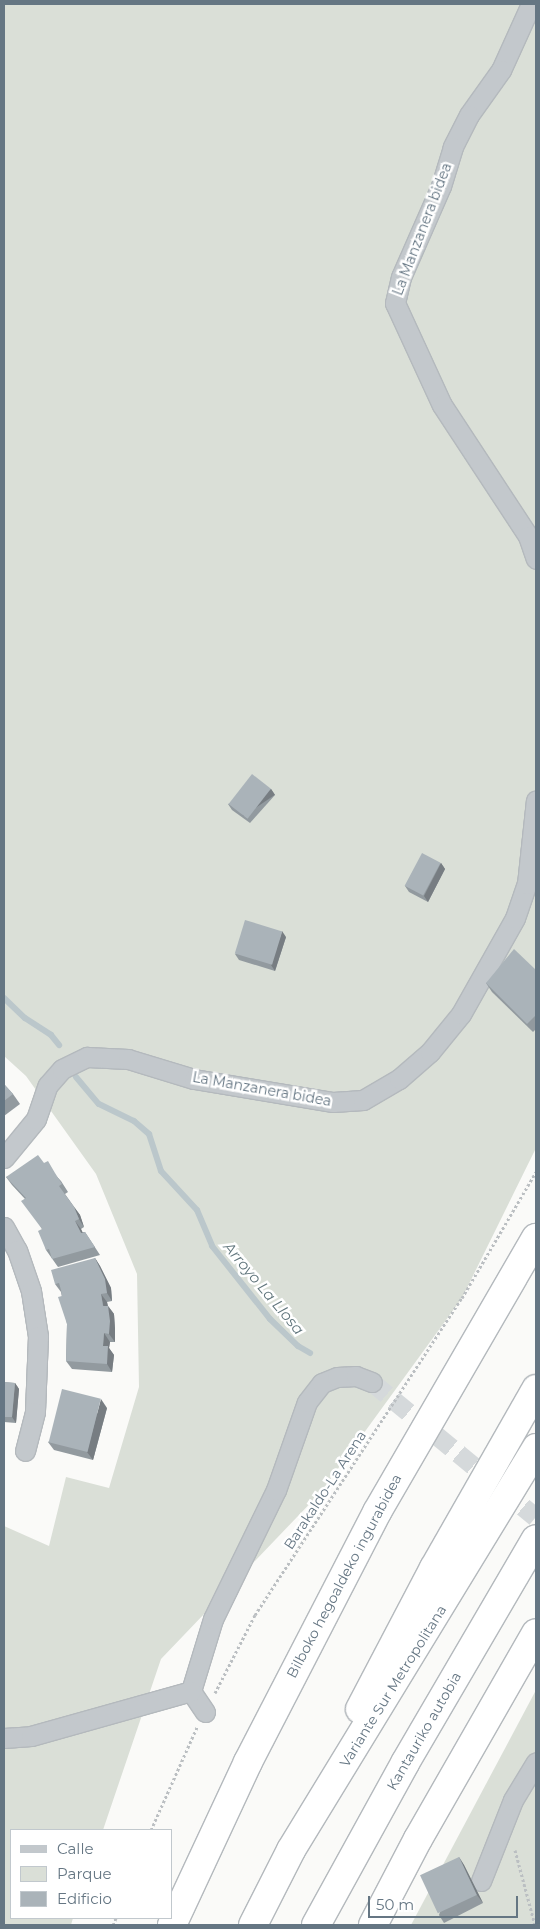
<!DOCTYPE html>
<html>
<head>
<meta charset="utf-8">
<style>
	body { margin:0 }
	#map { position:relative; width:540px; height:1929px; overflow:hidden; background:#fafaf8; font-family:Montserrat,sans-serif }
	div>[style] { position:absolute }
	.green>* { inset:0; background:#dadfd7 }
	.stream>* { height:6px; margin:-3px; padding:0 3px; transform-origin:3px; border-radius:3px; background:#bbc7cb }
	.minor-tunnel>* { height:19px; margin-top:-9.5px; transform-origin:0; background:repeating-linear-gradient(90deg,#d5d9db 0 19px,transparent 0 28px) }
	.path>* { height:3px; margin-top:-1.5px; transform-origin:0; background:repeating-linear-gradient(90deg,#bbbfc2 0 2.5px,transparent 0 5px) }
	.roads { filter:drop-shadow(1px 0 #b4b9bd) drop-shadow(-1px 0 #b4b9bd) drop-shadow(0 1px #b4b9bd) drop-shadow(0 -1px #b4b9bd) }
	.minor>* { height:19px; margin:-9.5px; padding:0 9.5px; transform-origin:9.5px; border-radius:9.5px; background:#c3c8cc }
	.motorway>* { height:28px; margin:-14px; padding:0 14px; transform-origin:14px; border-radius:14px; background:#fff }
	.wall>* { inset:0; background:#929a9f }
	.shaded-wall>* { inset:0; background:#777d82; transform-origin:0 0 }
	.building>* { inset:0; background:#aab3b9; transform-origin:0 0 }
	span { translate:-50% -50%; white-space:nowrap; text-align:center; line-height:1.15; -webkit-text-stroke:5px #fff; paint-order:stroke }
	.street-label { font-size:14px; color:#657683 }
	.water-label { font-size:15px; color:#60757c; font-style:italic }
	.frame { position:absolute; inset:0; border:5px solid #657683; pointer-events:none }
	.legend { position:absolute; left:10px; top:1829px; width:162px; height:90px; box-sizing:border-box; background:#fff; border:1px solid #c1c8cd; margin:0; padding:6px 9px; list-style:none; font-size:15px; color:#657683 }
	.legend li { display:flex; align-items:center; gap:10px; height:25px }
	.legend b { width:25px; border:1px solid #c1c8cd }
	.scale { position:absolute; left:368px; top:1896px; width:150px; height:22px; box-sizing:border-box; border:2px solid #657683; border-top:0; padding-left:6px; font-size:15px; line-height:18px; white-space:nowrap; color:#657683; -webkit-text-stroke:4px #fff; paint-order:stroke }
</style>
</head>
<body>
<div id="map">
	<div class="green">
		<div style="clip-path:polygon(4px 4px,536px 4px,536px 1148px,462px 1298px,321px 1492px,161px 1659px,103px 1830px,11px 1830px,11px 1918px,73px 1918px,71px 1925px,4px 1925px,4px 1526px,49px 1546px,66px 1477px,109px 1488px,139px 1387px,137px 1274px,96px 1174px,26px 1076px,4px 1056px)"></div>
		<div style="clip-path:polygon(536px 1690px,536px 1925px,411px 1925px)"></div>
	</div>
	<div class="stream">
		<div style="left:4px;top:998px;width:29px;rotate:44deg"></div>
		<div style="left:25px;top:1018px;width:31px;rotate:33deg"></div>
		<div style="left:51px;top:1035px;width:13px;rotate:51deg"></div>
		<div style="left:76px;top:1077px;width:35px;rotate:50deg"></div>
		<div style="left:99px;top:1104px;width:39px;rotate:26deg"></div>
		<div style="left:134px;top:1121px;width:20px;rotate:41deg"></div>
		<div style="left:149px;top:1134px;width:39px;rotate:72deg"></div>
		<div style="left:161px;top:1171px;width:53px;rotate:47.3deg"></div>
		<div style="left:197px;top:1210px;width:39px;rotate:67deg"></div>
		<div style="left:212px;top:1246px;width:93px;rotate:51.5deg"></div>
		<div style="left:270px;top:1319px;width:39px;rotate:44deg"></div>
		<div style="left:298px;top:1346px;width:14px;rotate:30deg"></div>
	</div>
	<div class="minor-tunnel">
		<div style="left:372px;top:1382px;width:212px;rotate:39.5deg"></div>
	</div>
	<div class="path">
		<div style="left:215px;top:1693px;width:88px;rotate:-62.9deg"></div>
		<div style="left:255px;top:1615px;width:379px;rotate:-56.9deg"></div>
		<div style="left:462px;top:1298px;width:146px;rotate:-59.6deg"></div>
		<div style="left:151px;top:1830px;width:113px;rotate:-65.9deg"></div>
		<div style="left:515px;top:1850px;width:78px;rotate:75.1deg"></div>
		<div style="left:113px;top:1925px;width:8px;rotate:-67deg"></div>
	</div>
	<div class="roads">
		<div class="minor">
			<div style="left:531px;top:4px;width:72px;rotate:114.4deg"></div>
			<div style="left:501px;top:70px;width:55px;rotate:125.4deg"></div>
			<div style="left:469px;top:115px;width:36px;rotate:117deg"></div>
			<div style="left:453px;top:147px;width:41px;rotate:107.1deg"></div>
			<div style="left:441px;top:186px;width:99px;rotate:113.7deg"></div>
			<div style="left:401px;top:277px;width:27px;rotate:103deg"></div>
			<div style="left:395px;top:303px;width:112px;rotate:65.3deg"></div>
			<div style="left:442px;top:405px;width:157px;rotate:56.7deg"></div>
			<div style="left:528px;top:536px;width:24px;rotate:71deg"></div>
			<div style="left:4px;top:1158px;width:50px;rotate:-50.6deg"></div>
			<div style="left:36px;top:1119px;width:36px;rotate:-71deg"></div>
			<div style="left:48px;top:1085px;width:21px;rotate:-49deg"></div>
			<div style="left:62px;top:1069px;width:28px;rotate:-26deg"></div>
			<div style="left:87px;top:1057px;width:41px;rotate:2.8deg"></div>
			<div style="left:128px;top:1059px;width:69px;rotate:16.9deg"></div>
			<div style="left:194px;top:1079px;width:141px;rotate:9.4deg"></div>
			<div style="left:333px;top:1102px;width:30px;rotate:-4deg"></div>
			<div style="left:363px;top:1100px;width:42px;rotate:-30.3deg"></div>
			<div style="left:399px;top:1079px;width:41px;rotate:-41.1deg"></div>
			<div style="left:430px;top:1052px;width:49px;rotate:-50.8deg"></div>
			<div style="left:461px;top:1014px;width:110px;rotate:-60.6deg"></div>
			<div style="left:515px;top:918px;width:36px;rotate:-71deg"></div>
			<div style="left:527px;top:884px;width:84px;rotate:-83.9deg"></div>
			<div style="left:4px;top:1227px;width:26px;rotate:61deg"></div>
			<div style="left:17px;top:1250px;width:43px;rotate:71.1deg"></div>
			<div style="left:31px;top:1291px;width:46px;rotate:81.2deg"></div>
			<div style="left:38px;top:1336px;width:76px;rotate:92.3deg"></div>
			<div style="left:35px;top:1412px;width:40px;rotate:104.4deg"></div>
			<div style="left:205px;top:1712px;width:25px;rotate:-124deg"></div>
			<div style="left:191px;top:1691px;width:75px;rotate:-73deg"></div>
			<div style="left:213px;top:1619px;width:144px;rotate:-64deg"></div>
			<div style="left:276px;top:1490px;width:93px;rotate:-70.6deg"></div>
			<div style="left:307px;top:1402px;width:24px;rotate:-52deg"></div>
			<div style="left:322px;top:1383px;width:16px;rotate:-22deg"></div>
			<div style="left:337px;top:1377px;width:19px;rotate:-3deg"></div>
			<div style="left:356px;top:1376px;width:17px;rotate:21deg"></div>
			<div style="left:4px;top:1738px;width:27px;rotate:-4deg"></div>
			<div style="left:31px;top:1736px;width:166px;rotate:-15.7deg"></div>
			<div style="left:481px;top:1881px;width:87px;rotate:-68.4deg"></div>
			<div style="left:513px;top:1800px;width:44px;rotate:-58.8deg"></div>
		</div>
		<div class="motorway">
			<div style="left:360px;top:1709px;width:159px;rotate:-62.3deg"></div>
			<div style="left:434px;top:1568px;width:206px;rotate:-60.3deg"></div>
			<div style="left:172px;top:1925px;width:180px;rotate:-65deg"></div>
			<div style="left:248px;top:1762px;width:281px;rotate:-62.7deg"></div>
			<div style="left:377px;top:1512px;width:317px;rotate:-59.9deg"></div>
			<div style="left:253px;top:1925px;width:84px;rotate:-63.1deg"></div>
			<div style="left:291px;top:1850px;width:471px;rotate:-58.6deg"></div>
			<div style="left:316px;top:1925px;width:185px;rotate:-61.2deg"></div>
			<div style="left:405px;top:1763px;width:259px;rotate:-59.7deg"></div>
			<div style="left:373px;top:1925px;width:97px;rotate:-62.4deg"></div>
			<div style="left:418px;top:1839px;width:237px;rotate:-60.2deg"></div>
		</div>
	</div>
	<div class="wall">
		<div style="clip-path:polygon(271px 789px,275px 795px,250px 823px,232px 810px,228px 804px)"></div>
		<div style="clip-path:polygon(441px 863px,445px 869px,428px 902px,409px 892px,405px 886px)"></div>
		<div style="clip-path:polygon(286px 937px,275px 971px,239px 960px,235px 954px)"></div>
		<div style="clip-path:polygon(536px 970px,536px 1029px,533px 1032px,492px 992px,486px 983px)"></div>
		<div style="clip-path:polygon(4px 1084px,13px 1094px,20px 1104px,4px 1116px)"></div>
		<div style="clip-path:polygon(44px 1163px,61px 1181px,68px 1192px,65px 1194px,80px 1215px,84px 1227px,81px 1229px,82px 1232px,85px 1232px,100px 1255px,58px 1267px,46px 1250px,42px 1229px,25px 1199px,12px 1185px,6px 1177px)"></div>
		<div style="clip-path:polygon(95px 1258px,100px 1266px,111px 1288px,112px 1301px,107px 1302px,108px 1306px,114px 1314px,115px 1329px,115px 1342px,110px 1342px,109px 1348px,114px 1355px,112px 1372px,72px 1369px,66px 1361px,67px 1324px,61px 1292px,55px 1284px)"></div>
		<div style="clip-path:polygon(4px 1382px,15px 1383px,19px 1389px,16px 1423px,4px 1422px)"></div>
		<div style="clip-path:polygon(107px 1408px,93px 1460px,54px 1450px,48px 1442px)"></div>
		<div style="clip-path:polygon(459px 1857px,464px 1865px,483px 1903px,444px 1923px,439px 1915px)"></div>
	</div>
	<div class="shaded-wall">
		<div style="left:271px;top:789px;width:7px;height:38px;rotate:56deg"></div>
		<div style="clip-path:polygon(441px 863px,445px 869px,428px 902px,424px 896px)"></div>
		<div style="clip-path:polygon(282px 931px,286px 937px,275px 971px,271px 965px)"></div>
		<div style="clip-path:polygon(74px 1207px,80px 1215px,84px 1227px,79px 1219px)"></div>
		<div style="clip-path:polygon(75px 1221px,81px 1229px,87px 1241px,81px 1233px)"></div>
		<div style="clip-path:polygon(95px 1258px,100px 1266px,111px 1288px,112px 1301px,107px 1293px)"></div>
		<div style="clip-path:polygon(101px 1294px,107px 1302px,109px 1313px,108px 1306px,114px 1314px,115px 1329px,115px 1342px,109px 1334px)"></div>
		<div style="clip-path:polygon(104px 1333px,110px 1342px,109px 1348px,114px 1355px,112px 1372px,107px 1364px,103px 1346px)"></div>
		<div style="clip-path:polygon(4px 1345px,5px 1366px,4px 1364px)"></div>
		<div style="clip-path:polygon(15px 1383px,19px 1389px,16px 1423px,12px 1417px)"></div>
		<div style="clip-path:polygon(101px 1399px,107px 1408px,93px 1460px,87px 1452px)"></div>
		<div style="clip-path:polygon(459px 1857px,464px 1865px,483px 1903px,477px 1895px)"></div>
	</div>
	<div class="building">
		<div style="left:252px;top:774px;width:24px;height:38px;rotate:38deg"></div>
		<div style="left:422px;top:853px;width:21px;height:37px;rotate:28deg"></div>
		<div style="left:245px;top:920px;width:39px;height:35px;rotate:17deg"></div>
		<div style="clip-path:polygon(514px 949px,536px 970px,536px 1015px,527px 1024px,486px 983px)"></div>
		<div style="clip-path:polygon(4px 1084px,13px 1094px,4px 1101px)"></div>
		<div style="clip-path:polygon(38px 1155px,44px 1163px,48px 1161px,55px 1173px,62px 1184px,59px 1186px,74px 1207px,79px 1219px,75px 1221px,81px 1233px,85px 1232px,95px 1247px,52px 1259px,49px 1249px,46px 1250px,38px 1231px,42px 1229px,21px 1201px,26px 1198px,6px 1177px)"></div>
		<div style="clip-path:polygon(95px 1258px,105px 1279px,107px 1293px,101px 1294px,103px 1306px,108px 1306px,110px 1321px,109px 1334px,104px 1333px,103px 1346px,108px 1346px,107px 1364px,66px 1361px,67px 1324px,58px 1297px,62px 1296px,61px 1290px,59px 1283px,55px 1284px,51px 1270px)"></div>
		<div style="clip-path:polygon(4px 1382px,15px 1383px,12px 1417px,4px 1417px)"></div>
		<div style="left:62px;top:1389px;width:40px;height:55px;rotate:14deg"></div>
		<div style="left:459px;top:1857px;width:42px;height:43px;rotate:65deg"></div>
	</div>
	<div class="street-label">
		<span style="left:422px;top:229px;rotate:-69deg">La Manzanera bidea</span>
		<span style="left:262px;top:1089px;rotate:10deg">La Manzanera bidea</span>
		<span style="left:325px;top:1490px;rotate:-57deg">Barakaldo-La Arena</span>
		<span style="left:344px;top:1576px;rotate:-62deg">Bilboko hegoaldeko ingurabidea</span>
		<span style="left:393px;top:1686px;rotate:-58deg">Variante Sur Metropolitana</span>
		<span style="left:424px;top:1731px;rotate:-60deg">Kantauriko autobia</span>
	</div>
	<div class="water-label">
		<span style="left:264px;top:1288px;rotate:50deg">Arroyo La Llosa</span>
	</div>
	<div class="frame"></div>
	<ul class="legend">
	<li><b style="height:6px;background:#c3c8cc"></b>Calle</li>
	<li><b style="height:14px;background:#dadfd7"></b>Parque</li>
	<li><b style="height:14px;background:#aab3b9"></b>Edificio</li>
	</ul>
	<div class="scale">50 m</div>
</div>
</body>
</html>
